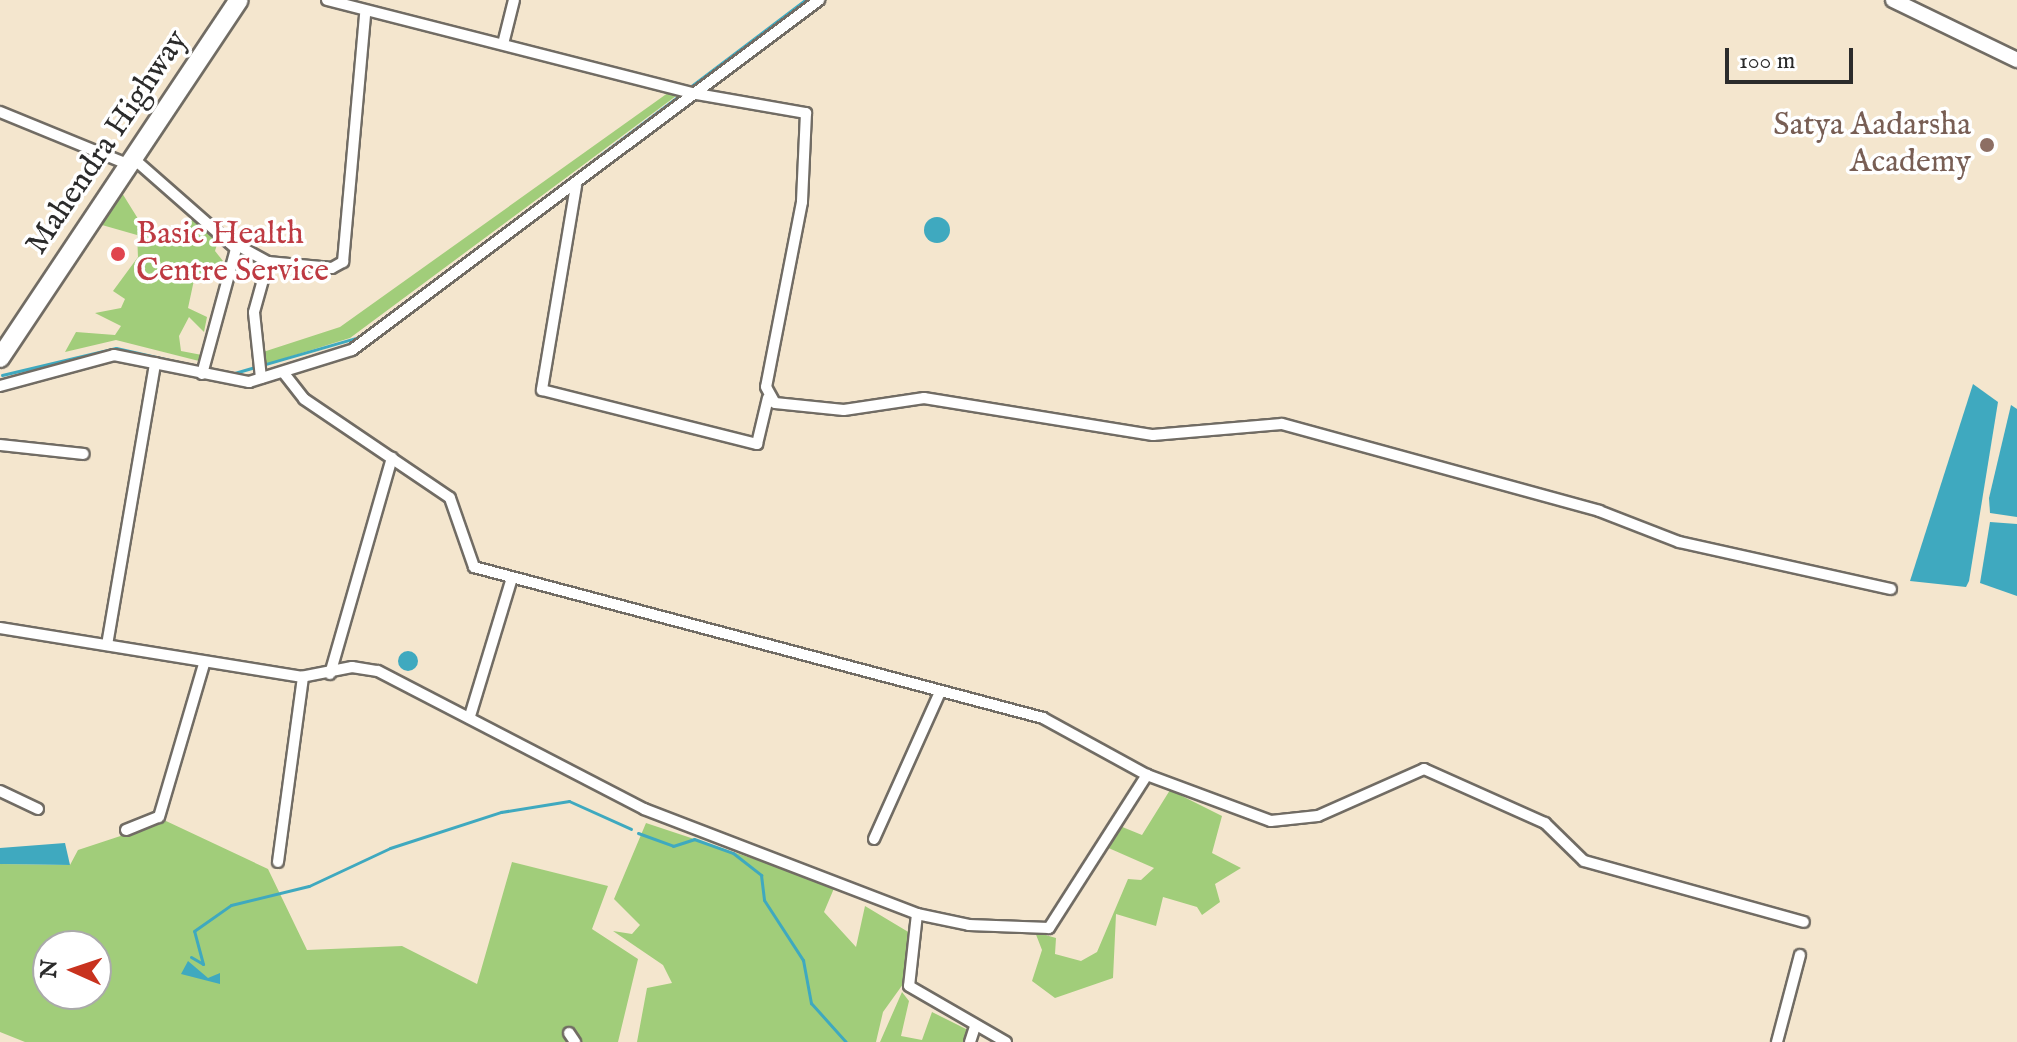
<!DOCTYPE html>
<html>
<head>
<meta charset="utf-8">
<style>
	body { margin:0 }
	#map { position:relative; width:2017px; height:1042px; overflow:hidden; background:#f4e6ce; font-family:"IM FELL English",serif }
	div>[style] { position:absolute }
	.green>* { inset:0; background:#a1cd7a }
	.water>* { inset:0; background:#3fa9bf }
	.round { border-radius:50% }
	.stream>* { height:3px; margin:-1.5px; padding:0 1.5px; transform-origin:1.5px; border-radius:1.5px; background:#3fa9bf }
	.roads { filter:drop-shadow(2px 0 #716c64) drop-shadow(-2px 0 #716c64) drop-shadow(0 2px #716c64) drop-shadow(0 -2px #716c64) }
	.minor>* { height:10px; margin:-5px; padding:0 5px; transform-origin:5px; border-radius:5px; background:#fff }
	.secondary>* { height:14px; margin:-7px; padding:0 7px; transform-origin:7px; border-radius:7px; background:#fff }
	.trunk>* { height:18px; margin:-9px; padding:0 9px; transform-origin:9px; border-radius:9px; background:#fff }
	.dots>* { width:22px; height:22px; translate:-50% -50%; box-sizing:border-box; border:4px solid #fff; border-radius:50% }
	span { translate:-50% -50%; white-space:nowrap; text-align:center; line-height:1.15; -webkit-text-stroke:7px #fff; paint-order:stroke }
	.education-label { font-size:32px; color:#785e54 }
	.right { translate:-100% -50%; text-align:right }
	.street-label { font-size:32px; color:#2b2b2b }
	.health-label { font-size:32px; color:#be3a42 }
	.left { translate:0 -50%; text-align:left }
	.north { position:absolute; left:32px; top:930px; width:80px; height:80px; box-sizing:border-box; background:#fff; border:2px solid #aaa; border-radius:50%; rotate:273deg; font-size:22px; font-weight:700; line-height:32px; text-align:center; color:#2b2b2b }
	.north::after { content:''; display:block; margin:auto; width:28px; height:36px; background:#c8321e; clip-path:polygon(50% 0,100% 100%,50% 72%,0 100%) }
	.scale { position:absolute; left:1725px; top:48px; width:128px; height:36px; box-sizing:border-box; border:4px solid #2b2b2b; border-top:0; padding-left:10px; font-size:24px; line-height:28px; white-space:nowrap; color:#2b2b2b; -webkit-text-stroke:6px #fff; paint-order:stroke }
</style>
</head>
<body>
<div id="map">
	<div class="green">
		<div style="clip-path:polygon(672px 90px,680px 93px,350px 338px,263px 365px,260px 353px,340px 327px)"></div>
		<div style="clip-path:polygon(122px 193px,140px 222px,168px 241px,199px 214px,219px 238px,215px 251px,223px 261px,194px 280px,188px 308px,207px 317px,204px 332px,189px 317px,179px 336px,181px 351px,202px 355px,199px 361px,116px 340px,65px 352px,76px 332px,115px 335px,121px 326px,95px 313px,121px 308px,125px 299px,113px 291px,138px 257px,137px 235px,102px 225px)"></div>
		<div style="clip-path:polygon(1170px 790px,1222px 816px,1212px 853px,1241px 868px,1215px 884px,1220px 902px,1202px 915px,1197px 907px,1163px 897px,1156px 926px,1116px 914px,1113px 978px,1055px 998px,1032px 981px,1042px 950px,1035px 932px,1056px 938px,1055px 954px,1081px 961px,1097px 952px,1128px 879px,1141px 880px,1154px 868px,1104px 846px,1115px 824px,1142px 835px)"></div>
		<div style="clip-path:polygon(evenodd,166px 821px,268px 869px,307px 950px,402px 946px,477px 984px,512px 862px,608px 886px,592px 929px,638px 959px,618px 1042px,25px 1042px,0 1032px,0 864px,70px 865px,78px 850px,166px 821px,48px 946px,96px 946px,96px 994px,48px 994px,48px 946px)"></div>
		<div style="clip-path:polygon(646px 823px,835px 886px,824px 912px,856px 947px,865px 906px,910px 933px,906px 980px,883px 1012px,876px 1042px,637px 1042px,647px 988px,672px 983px,663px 965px,613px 931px,632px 934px,640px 925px,614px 899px)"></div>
		<div style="clip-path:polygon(902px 992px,909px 1001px,901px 1036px,922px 1040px,932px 1012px,968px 1030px,963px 1042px,880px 1042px)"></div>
	</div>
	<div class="water">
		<div class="round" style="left:924px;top:217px;width:26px;height:26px"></div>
		<div style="clip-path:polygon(1973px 384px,1998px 402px,1969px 581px,1966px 587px,1910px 581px)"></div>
		<div style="clip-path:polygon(2011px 405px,2017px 409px,2017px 517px,1990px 513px,1989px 498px)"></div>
		<div style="clip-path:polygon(1990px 522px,2017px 524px,2017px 596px,1980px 583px)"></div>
		<div class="round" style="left:398px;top:651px;width:20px;height:20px"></div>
		<div style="clip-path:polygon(65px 843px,70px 865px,0 864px,0 848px)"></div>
		<div style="clip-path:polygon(188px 961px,208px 978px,220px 973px,220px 984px,181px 974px)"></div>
	</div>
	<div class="stream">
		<div style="left:686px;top:90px;width:149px;rotate:-37.1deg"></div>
		<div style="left:231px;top:374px;width:133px;rotate:-16.1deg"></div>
		<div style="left:359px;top:337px;width:402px;rotate:-37deg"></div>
		<div style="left:2px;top:375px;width:117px;rotate:-13.3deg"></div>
		<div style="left:116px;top:348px;width:87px;rotate:12.6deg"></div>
		<div style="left:638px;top:833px;width:37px;rotate:20deg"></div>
		<div style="left:673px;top:846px;width:22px;rotate:-18deg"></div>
		<div style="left:694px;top:839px;width:41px;rotate:19.7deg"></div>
		<div style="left:733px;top:853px;width:36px;rotate:38deg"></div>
		<div style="left:761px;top:875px;width:25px;rotate:83deg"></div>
		<div style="left:764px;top:900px;width:72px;rotate:57deg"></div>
		<div style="left:803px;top:960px;width:44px;rotate:79.5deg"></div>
		<div style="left:811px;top:1003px;width:52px;rotate:48.1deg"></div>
		<div style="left:191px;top:957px;width:14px;rotate:30deg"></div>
		<div style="left:203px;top:964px;width:34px;rotate:-105deg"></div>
		<div style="left:194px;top:931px;width:45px;rotate:-35.1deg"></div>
		<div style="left:231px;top:905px;width:80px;rotate:-13.7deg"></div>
		<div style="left:309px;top:886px;width:89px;rotate:-25.1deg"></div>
		<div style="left:390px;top:848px;width:117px;rotate:-18deg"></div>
		<div style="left:501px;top:812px;width:69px;rotate:-9.2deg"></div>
		<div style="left:569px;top:801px;width:68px;rotate:24.3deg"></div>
	</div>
	<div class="roads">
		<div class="minor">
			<div style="left:327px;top:0;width:376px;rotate:14.3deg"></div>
			<div style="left:691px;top:93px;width:117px;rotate:9.9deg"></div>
			<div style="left:806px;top:113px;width:89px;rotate:92.6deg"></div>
			<div style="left:802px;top:202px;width:188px;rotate:101deg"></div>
			<div style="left:766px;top:387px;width:18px;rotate:61deg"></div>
			<div style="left:775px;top:403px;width:69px;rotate:5.8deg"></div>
			<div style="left:844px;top:410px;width:81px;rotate:-8.5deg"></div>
			<div style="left:924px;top:398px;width:232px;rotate:9.2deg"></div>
			<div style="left:1153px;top:435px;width:129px;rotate:-4.9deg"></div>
			<div style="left:1282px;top:424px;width:329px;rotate:15.3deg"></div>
			<div style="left:1599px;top:511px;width:86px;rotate:21.2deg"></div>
			<div style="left:1679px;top:542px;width:217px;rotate:12.5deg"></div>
			<div style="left:504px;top:40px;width:41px;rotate:-76deg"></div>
			<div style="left:0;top:112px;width:140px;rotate:22.2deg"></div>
			<div style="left:134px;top:159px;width:133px;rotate:41.3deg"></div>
			<div style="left:576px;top:186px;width:207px;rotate:99.5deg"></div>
			<div style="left:542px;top:390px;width:222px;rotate:14.1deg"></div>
			<div style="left:757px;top:444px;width:47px;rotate:-76.6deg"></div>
			<div style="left:283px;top:372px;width:34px;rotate:52deg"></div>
			<div style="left:304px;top:399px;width:176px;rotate:34.1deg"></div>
			<div style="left:450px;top:498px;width:73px;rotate:70.8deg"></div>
			<div style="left:474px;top:567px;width:589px;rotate:14.86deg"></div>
			<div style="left:1043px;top:718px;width:119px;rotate:28.7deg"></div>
			<div style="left:1147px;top:775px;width:132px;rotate:20.4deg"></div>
			<div style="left:1271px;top:821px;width:47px;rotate:-6.1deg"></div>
			<div style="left:1318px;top:816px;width:116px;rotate:-23.9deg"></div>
			<div style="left:1424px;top:769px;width:133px;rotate:24.1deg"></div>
			<div style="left:1545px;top:823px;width:54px;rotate:44.3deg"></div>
			<div style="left:1584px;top:861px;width:228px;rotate:15.5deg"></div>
			<div style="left:202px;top:374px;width:134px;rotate:-74.8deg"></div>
			<div style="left:237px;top:245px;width:35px;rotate:29deg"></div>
			<div style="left:268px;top:262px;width:64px;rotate:5.4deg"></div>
			<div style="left:332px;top:268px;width:13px;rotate:-29deg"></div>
			<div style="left:343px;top:262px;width:249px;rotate:-84.9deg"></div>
			<div style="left:261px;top:378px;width:66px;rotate:-96.1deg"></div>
			<div style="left:254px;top:312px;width:52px;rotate:-74.4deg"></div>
			<div style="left:0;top:386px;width:118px;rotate:-15.2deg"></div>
			<div style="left:114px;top:355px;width:138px;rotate:11.3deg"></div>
			<div style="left:249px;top:382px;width:108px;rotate:-17.3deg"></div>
			<div style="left:352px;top:350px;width:584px;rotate:-36.85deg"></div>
			<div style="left:0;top:445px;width:84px;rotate:6.1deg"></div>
			<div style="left:0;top:628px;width:305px;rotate:9.2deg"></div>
			<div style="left:301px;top:677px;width:52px;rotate:-11.1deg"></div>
			<div style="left:352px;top:667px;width:26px;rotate:9deg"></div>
			<div style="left:378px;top:671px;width:300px;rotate:27.4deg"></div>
			<div style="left:644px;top:809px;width:292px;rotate:21deg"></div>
			<div style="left:917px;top:914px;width:53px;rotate:11.9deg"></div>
			<div style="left:969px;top:925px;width:80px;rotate:2.1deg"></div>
			<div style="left:1049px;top:928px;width:182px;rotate:-57.4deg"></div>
			<div style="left:107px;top:645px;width:286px;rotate:-80.3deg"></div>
			<div style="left:330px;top:674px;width:225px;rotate:-74deg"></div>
			<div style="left:470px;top:716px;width:144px;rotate:-73.1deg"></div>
			<div style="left:0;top:791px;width:42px;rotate:25.3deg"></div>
			<div style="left:126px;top:830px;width:35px;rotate:-22deg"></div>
			<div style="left:159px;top:817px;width:159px;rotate:-73.6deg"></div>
			<div style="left:874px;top:839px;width:161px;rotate:-65.8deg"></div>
			<div style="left:278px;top:862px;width:187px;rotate:-82.3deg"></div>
			<div style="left:917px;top:914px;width:72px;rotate:96.3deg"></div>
			<div style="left:909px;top:986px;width:112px;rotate:30deg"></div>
			<div style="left:569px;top:1033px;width:11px;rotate:56deg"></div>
			<div style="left:970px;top:1042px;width:16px;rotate:-72deg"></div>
			<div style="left:1777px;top:1042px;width:90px;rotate:-75.2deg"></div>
		</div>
		<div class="secondary">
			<div style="left:1893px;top:0;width:138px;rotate:25.8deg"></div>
		</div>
		<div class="trunk">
			<div style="left:0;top:358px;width:430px;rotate:-56.3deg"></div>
		</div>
	</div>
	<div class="dots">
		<div style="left:1987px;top:145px;background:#8d6e63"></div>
		<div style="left:118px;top:254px;background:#e0444e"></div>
	</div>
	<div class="education-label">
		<span class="right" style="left:1971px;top:145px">Satya Aadarsha<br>Academy</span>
	</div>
	<div class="street-label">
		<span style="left:108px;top:143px;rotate:-56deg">Mahendra Highway</span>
	</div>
	<div class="health-label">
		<span class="left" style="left:136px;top:254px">Basic Health<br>Centre Service</span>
	</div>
	<div class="north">N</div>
	<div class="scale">100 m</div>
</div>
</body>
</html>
